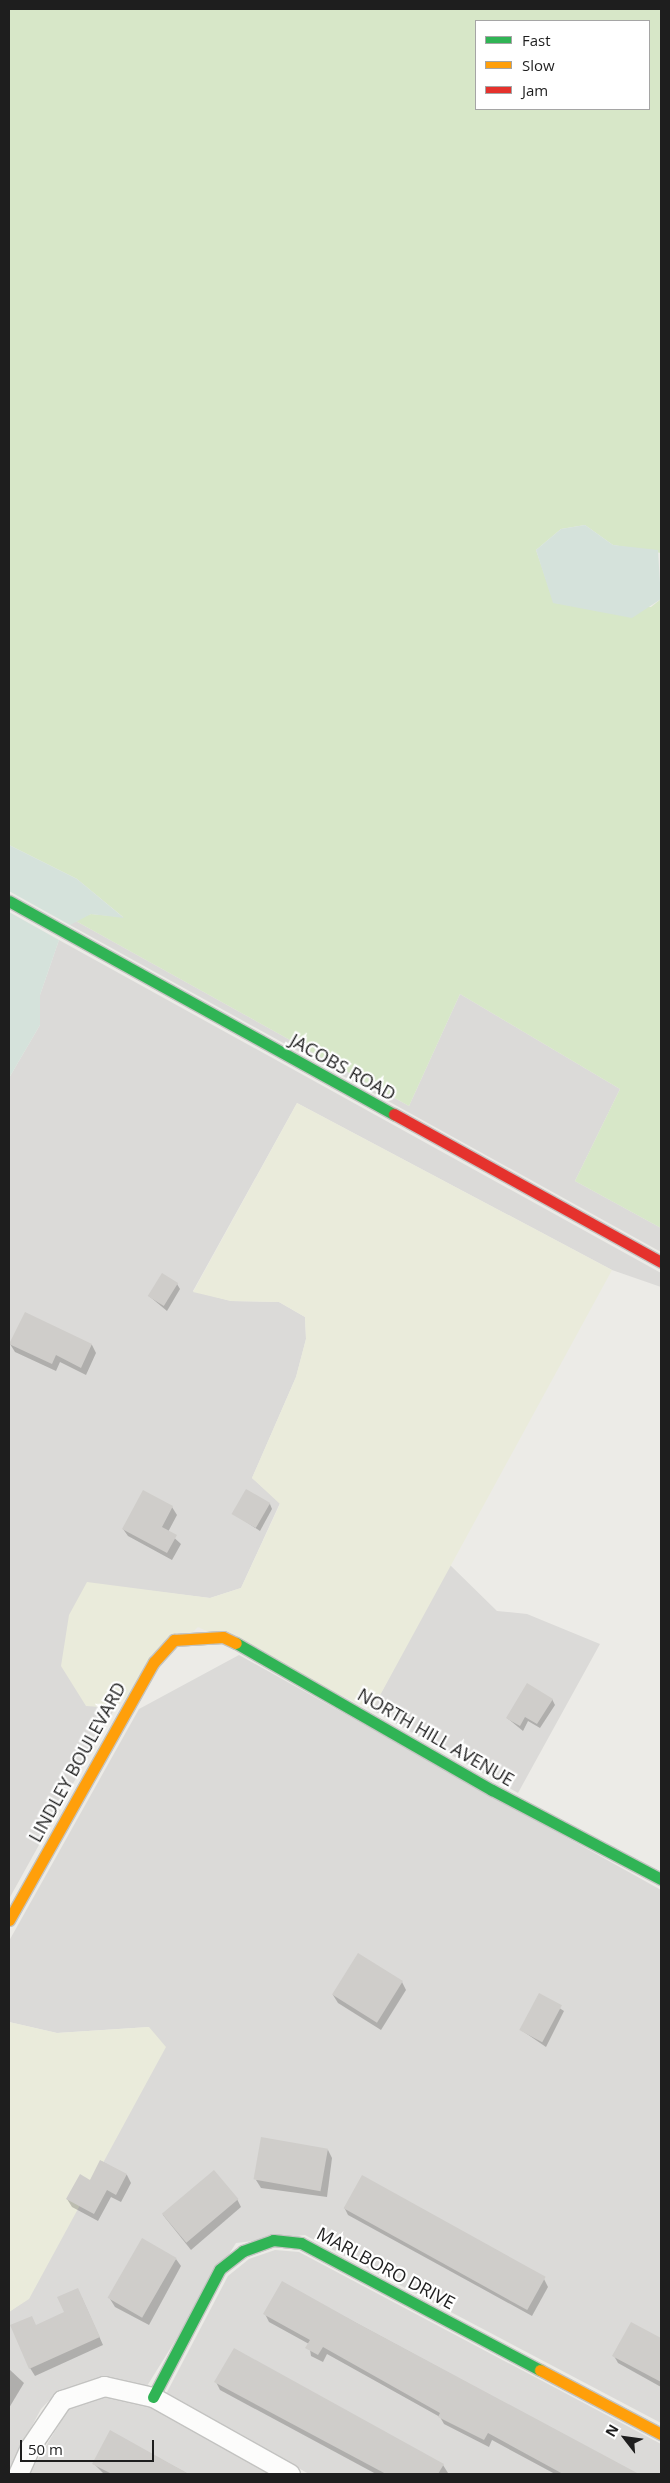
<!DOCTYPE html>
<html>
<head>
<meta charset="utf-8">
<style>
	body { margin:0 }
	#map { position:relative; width:670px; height:2483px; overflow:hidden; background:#ecebe7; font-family:"Open Sans",sans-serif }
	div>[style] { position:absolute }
	.residential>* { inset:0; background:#dbdad8 }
	.farmland>* { inset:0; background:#eaebdb }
	.grass>* { inset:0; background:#d7e7c8 }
	.wetland>* { inset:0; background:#d5e2db }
	.shadow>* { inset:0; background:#0003 }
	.building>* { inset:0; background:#cfcdca; transform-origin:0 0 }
	.roads { filter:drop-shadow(1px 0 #c3c3c1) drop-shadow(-1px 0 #c3c3c1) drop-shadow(0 1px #c3c3c1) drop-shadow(0 -1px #c3c3c1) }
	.street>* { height:19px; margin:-9.5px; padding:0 9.5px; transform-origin:9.5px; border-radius:9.5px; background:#fcfcfb }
	.fast>* { height:11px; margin:-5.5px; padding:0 5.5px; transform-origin:5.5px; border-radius:5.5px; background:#30b455 }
	.slow>* { height:11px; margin:-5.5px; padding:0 5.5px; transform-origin:5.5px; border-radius:5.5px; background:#ff9f0a }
	.jam>* { height:11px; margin:-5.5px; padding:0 5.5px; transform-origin:5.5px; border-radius:5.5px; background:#e5322d }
	span { translate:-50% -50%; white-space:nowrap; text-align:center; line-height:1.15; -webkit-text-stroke:4.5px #fff; paint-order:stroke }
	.street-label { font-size:18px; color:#1e1e1e }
	.frame { position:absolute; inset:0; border:10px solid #1e1e1e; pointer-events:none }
	.legend { position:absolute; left:475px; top:20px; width:175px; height:90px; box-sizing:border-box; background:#fff; border:1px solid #a5a5a5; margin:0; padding:6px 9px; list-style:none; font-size:15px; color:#1e1e1e }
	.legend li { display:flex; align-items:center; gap:10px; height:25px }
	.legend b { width:25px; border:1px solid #a5a5a5 }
	.north { position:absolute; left:600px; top:2413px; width:50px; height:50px; -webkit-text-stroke:4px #fff; paint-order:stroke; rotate:300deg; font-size:14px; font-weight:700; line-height:20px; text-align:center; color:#1e1e1e }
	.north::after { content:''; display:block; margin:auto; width:18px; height:22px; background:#1e1e1e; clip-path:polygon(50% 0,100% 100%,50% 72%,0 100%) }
	.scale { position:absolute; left:20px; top:2440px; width:134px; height:22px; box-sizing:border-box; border:2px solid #1e1e1e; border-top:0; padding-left:6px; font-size:15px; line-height:18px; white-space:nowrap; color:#1e1e1e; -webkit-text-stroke:4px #fff; paint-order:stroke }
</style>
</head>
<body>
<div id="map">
	<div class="residential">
		<div style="clip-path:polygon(74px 920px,409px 1106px,460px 994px,620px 1089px,575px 1181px,661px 1228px,661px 1252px,70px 925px)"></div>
		<div style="clip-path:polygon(59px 940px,661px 1273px,661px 1287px,612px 1270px,297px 1103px,193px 1291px,231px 1301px,279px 1302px,305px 1317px,306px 1339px,296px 1377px,252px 1478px,280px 1503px,241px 1588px,210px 1598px,87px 1583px,115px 1708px,9px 1899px,9px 1078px,40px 1025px,40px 995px)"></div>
		<div style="clip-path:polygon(449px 1564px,497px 1611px,527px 1614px,600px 1644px,518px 1793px,372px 1710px)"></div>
		<div style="clip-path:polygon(239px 1655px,661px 1890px,661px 2423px,305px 2235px,236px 2243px,147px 2386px,104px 2377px,58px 2391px,41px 2409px,9px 2469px,9px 2312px,29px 2298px,149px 2027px,57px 2033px,9px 2022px,9px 1941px,139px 1709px)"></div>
		<div style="clip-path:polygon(275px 2250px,299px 2252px,661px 2444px,661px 2474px,309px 2474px,166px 2394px,228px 2276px,249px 2259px)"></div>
		<div style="clip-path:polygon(106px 2396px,149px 2406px,272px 2474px,29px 2474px,69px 2408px)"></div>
	</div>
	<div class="farmland">
		<div style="clip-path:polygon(297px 1103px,612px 1270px,372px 1710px,198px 1627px,115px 1708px,86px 1706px,61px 1666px,69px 1615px,87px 1582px,210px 1598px,241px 1588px,280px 1504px,252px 1478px,296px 1377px,306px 1339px,305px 1317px,279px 1302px,231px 1301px,193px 1292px)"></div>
		<div style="clip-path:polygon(9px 2022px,57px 2033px,149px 2027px,166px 2047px,29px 2299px,9px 2312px)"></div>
	</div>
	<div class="grass">
		<div style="clip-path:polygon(evenodd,9px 9px,661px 9px,661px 553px,613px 545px,585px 525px,561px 529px,536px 550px,554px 603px,651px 607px,661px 599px,661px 1228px,575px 1181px,620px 1089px,460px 994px,409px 1106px,74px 920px,91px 914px,123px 917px,77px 879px,9px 845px,9px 9px,476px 21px,649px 21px,649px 109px,476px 109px,476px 21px)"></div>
	</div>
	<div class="wetland">
		<div style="clip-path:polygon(585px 525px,613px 545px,658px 550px,661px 599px,632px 618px,553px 603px,536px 550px,561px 529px)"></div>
		<div style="clip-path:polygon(9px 845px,77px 879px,124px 918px,91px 914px,70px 925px,9px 891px)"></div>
		<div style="clip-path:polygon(9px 912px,59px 940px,40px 995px,40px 1025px,9px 1078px)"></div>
	</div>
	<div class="shadow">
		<div style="clip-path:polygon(177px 1284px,180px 1289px,167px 1311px,149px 1296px)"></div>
		<div style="clip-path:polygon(25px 1314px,92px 1345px,96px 1353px,86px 1375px,60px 1362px,56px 1371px,15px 1352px,10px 1344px)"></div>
		<div style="clip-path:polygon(270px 1504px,272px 1509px,260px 1531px,234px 1514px)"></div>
		<div style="clip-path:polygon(172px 1507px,177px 1515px,168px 1532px,181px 1544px,172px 1560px,128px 1536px,123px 1529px)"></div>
		<div style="clip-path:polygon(552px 1699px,555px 1705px,540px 1728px,528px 1721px,523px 1731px,507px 1718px)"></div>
		<div style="clip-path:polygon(402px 1982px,406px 1990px,381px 2030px,338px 2003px,333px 1995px)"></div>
		<div style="clip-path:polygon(539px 1995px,564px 2011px,546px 2047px,521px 2030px)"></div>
		<div style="clip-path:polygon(328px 2150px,332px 2158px,327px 2197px,261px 2188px,256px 2180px)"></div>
		<div style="clip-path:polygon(101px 2161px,127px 2175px,131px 2183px,121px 2202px,111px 2197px,98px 2221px,72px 2207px,67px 2199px,90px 2181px)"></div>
		<div style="clip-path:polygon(237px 2199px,241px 2207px,191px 2250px,163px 2215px)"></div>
		<div style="clip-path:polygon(344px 2207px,544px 2279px,548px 2287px,532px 2316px,348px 2215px)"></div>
		<div style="clip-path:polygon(176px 2259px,181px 2266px,149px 2325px,115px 2307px,110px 2299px)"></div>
		<div style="clip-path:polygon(282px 2283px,636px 2474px,555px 2474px,492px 2440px,489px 2447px,444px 2424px,440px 2417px,327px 2354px,323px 2362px,311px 2356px,309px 2344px,269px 2322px,265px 2314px)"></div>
		<div style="clip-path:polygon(82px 2298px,103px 2345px,35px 2376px,30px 2368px,36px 2326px,65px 2313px)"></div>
		<div style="clip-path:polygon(631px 2324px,661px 2340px,661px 2387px,618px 2363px,614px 2356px)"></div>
		<div style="clip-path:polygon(9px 2369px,24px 2383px,9px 2408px)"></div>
		<div style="clip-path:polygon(216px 2382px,443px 2465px,448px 2473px,376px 2474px,220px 2390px)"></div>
		<div style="clip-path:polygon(111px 2432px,188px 2474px,104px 2474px,94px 2464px)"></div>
	</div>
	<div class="building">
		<div style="left:162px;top:1273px;width:19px;height:27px;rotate:32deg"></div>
		<div style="clip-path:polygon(25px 1312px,92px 1344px,81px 1368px,56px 1355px,52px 1364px,9px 1344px)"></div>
		<div style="left:246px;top:1489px;width:28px;height:29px;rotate:30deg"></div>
		<div style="clip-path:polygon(143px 1490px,173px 1506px,162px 1527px,177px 1535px,167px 1553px,122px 1529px)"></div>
		<div style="clip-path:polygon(527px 1683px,553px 1699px,537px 1724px,525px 1717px,520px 1726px,506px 1718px)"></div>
		<div style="left:358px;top:1953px;width:53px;height:49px;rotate:32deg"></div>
		<div style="left:539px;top:1993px;width:26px;height:42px;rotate:28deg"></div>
		<div style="left:261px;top:2137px;width:68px;height:43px;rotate:10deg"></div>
		<div style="clip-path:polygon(100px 2160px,127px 2174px,116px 2195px,107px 2190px,94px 2214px,66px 2199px,80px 2174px,90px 2180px)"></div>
		<div style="left:214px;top:2170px;width:38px;height:68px;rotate:50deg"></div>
		<div style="left:362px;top:2175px;width:210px;height:38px;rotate:29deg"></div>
		<div style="left:142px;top:2238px;width:40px;height:69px;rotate:30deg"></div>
		<div style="clip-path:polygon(282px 2281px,357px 2323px,639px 2474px,563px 2474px,488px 2433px,484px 2440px,438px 2417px,440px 2413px,323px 2347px,318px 2355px,305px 2348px,310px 2340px,263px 2314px)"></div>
		<div style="clip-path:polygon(78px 2288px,100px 2337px,29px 2369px,10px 2325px,32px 2316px,36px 2325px,64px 2312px,57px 2297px)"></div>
		<div style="clip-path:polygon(631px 2322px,661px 2338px,661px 2382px,612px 2356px)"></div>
		<div style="clip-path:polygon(234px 2348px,444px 2464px,438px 2474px,386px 2474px,214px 2382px)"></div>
		<div style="clip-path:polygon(110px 2430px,169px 2463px,189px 2474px,112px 2474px,92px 2464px)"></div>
	</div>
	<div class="roads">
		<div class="street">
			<div style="left:18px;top:2474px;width:30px;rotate:-66deg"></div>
			<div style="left:30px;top:2447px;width:57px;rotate:-55.8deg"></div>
			<div style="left:62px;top:2400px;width:44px;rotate:-18.4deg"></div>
			<div style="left:104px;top:2386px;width:50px;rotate:12.7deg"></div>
			<div style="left:153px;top:2397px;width:157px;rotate:29.3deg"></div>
		</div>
		<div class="fast">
			<div style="left:9px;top:901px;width:440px;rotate:29deg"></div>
			<div style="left:236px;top:1643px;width:295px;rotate:29.9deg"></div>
			<div style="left:492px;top:1790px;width:191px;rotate:27.8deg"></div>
			<div style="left:153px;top:2397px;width:144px;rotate:-62.4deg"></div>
			<div style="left:220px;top:2269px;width:29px;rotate:-38deg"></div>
			<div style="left:243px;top:2251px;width:32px;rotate:-20deg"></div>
			<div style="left:273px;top:2240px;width:28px;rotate:6deg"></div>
			<div style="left:301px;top:2243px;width:271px;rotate:28deg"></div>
		</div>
		<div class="slow">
			<div style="left:9px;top:1920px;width:296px;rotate:-60.7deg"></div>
			<div style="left:154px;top:1662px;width:30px;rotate:-48deg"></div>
			<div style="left:174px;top:1640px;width:49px;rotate:-3.5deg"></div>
			<div style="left:223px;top:1637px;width:14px;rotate:25deg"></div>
			<div style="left:540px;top:2370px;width:137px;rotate:27.9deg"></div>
		</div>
		<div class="jam">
			<div style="left:394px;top:1114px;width:305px;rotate:29deg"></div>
		</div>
	</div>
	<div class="street-label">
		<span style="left:343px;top:1067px;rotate:29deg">JACOBS ROAD</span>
		<span style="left:436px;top:1737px;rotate:30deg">NORTH HILL AVENUE</span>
		<span style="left:77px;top:1762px;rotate:-61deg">LINDLEY BOULEVARD</span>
		<span style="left:386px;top:2268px;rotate:28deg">MARLBORO DRIVE</span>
	</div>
	<div class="frame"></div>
	<ul class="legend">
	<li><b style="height:6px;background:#30b455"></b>Fast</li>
	<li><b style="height:6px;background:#ff9f0a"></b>Slow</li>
	<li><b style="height:6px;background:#e5322d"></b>Jam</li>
	</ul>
	<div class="north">N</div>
	<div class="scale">50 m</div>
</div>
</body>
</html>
